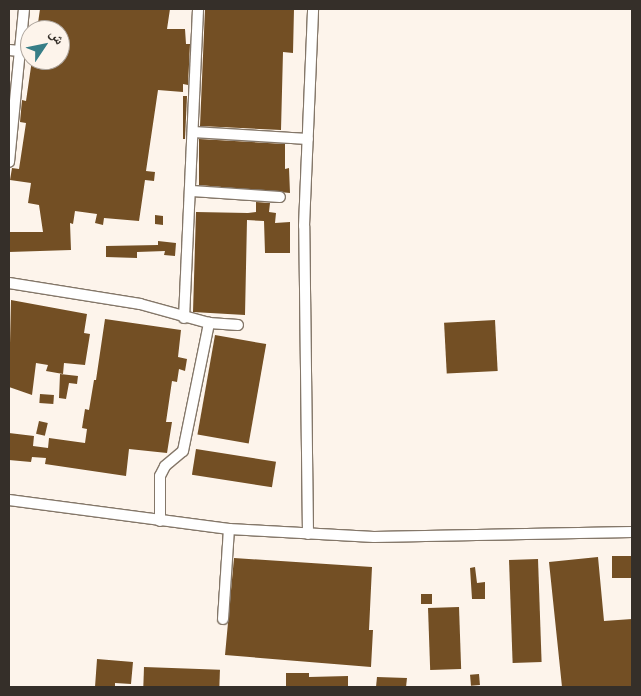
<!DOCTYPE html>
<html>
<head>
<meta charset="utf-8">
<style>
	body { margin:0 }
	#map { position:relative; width:641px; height:696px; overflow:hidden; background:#fdf4eb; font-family:Signika,"Noto Naskh Arabic",sans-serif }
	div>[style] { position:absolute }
	.building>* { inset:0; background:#734f24; transform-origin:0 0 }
	.roads { filter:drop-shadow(1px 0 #847769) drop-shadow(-1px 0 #847769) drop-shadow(0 1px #847769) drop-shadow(0 -1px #847769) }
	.minor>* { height:10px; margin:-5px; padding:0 5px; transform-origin:5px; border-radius:5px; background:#fff }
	span { translate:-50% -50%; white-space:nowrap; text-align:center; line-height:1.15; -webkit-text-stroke:5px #fdf4eb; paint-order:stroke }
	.frame { position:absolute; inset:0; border:10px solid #352f29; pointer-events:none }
	.north { position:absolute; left:20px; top:20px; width:50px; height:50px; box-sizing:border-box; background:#fdf4eb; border:1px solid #ada59d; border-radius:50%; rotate:56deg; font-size:14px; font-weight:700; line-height:20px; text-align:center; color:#352f29 }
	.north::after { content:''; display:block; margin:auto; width:18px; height:22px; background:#377e87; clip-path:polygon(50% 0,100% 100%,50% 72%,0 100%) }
</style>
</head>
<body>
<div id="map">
	<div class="building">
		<div style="clip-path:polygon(40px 9px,170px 9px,167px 29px,185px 29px,186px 44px,190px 44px,188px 85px,183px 84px,183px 92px,158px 90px,146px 171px,155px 172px,154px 181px,145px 180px,139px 221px,104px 218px,103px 225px,95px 223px,97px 214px,75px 211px,73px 224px,70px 223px,71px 250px,9px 252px,9px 232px,43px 232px,39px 205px,28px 203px,31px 183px,10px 180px,12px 168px,19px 169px,26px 123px,20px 122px,22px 100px,26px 101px,32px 60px,60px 60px,60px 30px,37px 30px)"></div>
		<div style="clip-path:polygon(205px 9px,294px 9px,293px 53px,283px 52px,281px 130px,200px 126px)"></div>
		<div style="clip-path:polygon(183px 96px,187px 96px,185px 139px,183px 139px)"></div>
		<div style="clip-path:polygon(199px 139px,285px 144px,285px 169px,289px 168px,290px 193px,199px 185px)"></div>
		<div style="clip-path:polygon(256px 202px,270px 203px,269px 212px,276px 213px,275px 223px,290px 222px,290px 253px,265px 253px,264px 221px,247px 220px,245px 315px,193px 312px,196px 212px,248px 213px,256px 212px)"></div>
		<div style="clip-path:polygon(155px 215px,163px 216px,163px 225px,155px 224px)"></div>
		<div style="clip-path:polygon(158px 241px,176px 243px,175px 256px,164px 255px,165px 251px,137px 252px,137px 258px,106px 257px,106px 246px,158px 245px)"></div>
		<div style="clip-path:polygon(11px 300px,87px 314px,84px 333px,90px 334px,85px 365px,64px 363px,63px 374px,46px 371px,48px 365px,36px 363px,32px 395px,9px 387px)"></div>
		<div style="clip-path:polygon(105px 319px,181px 330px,178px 357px,187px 359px,185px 371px,179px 369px,177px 382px,172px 381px,166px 422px,172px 422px,167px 453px,129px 449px,126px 476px,45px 464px,46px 458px,32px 457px,31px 462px,9px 460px,9px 433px,34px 436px,33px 446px,48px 448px,49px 438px,85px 443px,87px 429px,82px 428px,85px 409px,89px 410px,94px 380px,96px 380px)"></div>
		<div style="left:495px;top:320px;width:51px;height:51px;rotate:87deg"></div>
		<div style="left:215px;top:335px;width:52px;height:101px;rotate:10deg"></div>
		<div style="clip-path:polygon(60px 374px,78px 376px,77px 384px,69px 383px,66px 399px,59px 398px)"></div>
		<div style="left:40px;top:394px;width:14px;height:9px;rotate:4deg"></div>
		<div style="left:39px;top:421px;width:9px;height:13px;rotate:13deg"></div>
		<div style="left:196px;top:449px;width:81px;height:26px;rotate:9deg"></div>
		<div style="left:632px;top:556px;width:22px;height:20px;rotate:90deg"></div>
		<div style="clip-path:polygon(598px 557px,604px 621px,632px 619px,632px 687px,562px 687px,549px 562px)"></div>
		<div style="clip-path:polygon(234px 558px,372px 567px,369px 630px,373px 630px,371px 667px,225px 655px)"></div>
		<div style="left:538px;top:559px;width:103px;height:29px;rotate:88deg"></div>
		<div style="clip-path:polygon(475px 567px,477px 583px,485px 582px,485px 599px,472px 599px,470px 568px)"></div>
		<div style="left:421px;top:594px;width:11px;height:10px"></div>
		<div style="left:459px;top:607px;width:62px;height:31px;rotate:88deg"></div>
		<div style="clip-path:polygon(97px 659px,133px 662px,131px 684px,115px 683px,115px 687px,95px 687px)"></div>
		<div style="left:144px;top:667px;width:76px;height:20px;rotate:2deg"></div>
		<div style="clip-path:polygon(286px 673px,309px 673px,309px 677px,348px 676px,348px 687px,286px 687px)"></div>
		<div style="left:479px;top:674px;width:11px;height:9px;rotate:85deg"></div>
		<div style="clip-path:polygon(377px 677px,407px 678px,406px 687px,376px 687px)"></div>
	</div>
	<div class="roads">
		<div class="minor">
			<div style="left:9px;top:50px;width:11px;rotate:5deg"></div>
			<div style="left:193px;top:132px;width:115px;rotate:3.5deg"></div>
			<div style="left:9px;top:162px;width:154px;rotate:-84.4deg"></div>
			<div style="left:192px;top:191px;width:88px;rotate:3.9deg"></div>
			<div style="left:9px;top:283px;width:133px;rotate:9.1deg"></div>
			<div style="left:140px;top:304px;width:72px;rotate:15.4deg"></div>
			<div style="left:209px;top:323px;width:29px;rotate:4deg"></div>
			<div style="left:184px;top:318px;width:309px;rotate:-87.4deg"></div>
			<div style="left:9px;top:500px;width:222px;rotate:7.5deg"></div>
			<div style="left:229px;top:529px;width:145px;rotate:3.2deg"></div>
			<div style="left:374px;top:537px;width:258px;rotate:-1.1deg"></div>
			<div style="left:160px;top:521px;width:45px;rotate:-90deg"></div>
			<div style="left:160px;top:476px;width:11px;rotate:-63deg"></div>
			<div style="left:165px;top:466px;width:23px;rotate:-40deg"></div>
			<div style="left:183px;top:451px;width:131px;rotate:-78.5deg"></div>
			<div style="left:308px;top:534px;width:308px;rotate:-90.7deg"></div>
			<div style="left:304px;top:226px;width:217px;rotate:-87.6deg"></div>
			<div style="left:223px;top:619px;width:90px;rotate:-86.2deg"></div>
		</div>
	</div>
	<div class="frame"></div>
	<div class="north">ش</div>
</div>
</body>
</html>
